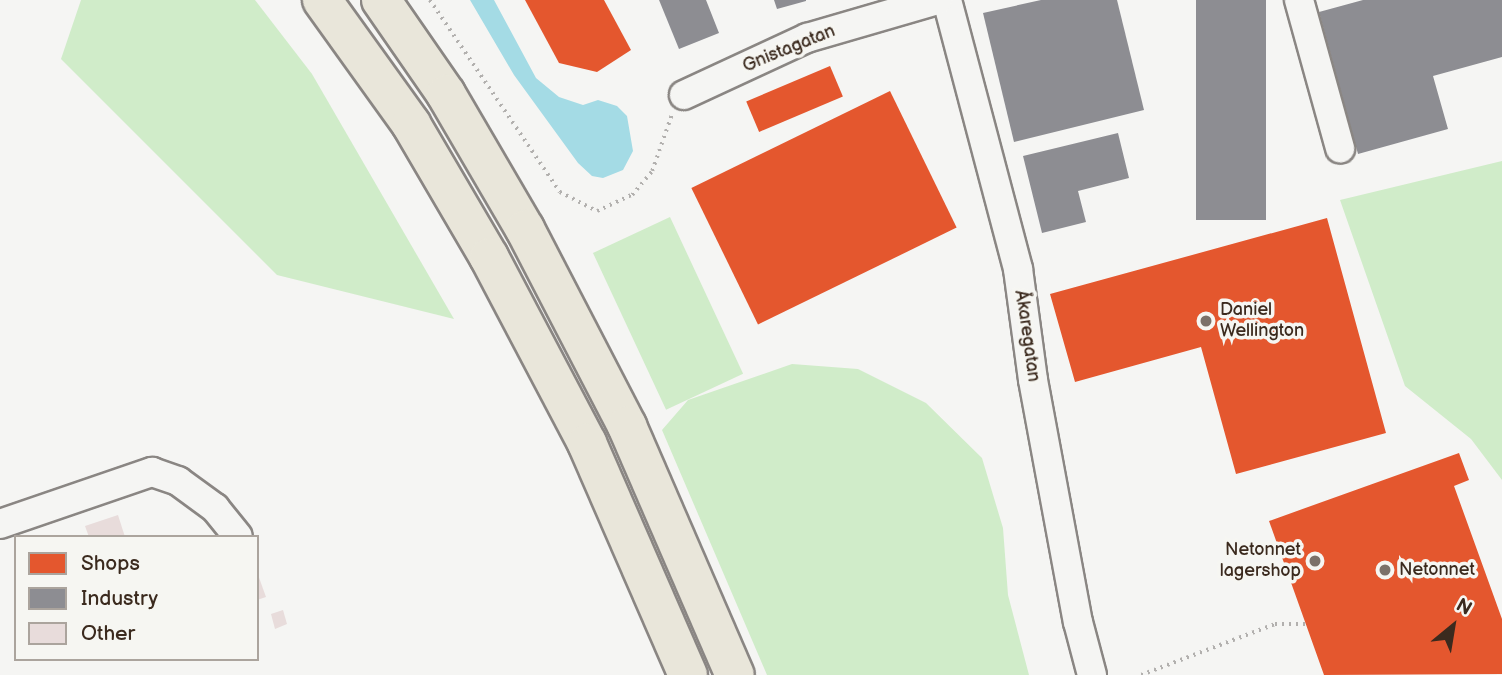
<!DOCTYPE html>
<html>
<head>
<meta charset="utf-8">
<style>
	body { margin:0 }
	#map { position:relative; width:1502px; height:675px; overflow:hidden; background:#f5f5f3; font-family:"Balsamiq Sans",sans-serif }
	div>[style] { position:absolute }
	.green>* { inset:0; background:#d0ecc9; transform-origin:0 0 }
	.water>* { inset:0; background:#a4dbe5 }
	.shops>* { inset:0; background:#e4572e; transform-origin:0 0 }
	.industry>* { inset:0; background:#8d8d92; transform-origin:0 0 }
	.building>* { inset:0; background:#e8dcdb }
	.path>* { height:3.5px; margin-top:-1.75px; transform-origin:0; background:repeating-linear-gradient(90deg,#b2b0ae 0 2px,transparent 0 7px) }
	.roads { filter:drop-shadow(2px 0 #8a8683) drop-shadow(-2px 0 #8a8683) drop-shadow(0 2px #8a8683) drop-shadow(0 -2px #8a8683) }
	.minor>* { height:28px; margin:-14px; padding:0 14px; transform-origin:14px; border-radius:14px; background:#f5f5f3 }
	.highway>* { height:38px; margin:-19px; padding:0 19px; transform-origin:19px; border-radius:19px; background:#e9e6da }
	.dots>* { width:19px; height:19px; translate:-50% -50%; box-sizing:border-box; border:4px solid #f6f6f2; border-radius:50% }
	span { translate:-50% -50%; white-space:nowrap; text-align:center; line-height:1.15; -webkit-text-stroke:7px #f6f6f2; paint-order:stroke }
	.street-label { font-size:18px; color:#3b2a1e }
	.poi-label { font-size:18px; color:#3b2a1e }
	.left { translate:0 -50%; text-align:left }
	.right { translate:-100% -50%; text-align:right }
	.legend { position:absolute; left:14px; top:535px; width:245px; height:126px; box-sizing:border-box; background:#f6f6f2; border:2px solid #aba49d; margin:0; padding:9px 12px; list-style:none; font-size:21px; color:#3b2a1e }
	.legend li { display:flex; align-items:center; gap:14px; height:35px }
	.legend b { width:35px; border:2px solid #aba49d }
	.north { position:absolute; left:1418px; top:591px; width:70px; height:70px; -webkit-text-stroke:5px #f6f6f2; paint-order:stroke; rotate:30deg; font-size:19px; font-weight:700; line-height:28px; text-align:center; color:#3b2a1e }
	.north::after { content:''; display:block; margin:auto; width:24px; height:32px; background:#3b2a1e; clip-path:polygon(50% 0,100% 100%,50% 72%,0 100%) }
</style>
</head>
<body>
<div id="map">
	<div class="green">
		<div style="clip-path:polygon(81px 0,255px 0,312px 74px,454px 319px,277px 275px,61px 59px)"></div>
		<div style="clip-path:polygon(1502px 161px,1502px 480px,1471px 439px,1405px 386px,1340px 200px)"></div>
		<div style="left:670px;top:217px;width:173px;height:85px;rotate:65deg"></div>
		<div style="clip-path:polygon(792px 364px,858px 369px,926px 403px,982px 458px,1003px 528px,1008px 595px,1029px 675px,767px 675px,662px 430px,688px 400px)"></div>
	</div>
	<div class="water">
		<div style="clip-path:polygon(470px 0,494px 0,536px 78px,559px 97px,583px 105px,598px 100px,617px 106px,627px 116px,633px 151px,623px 170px,603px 178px,592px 176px,578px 163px,514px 75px)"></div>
	</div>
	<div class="shops">
		<div style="clip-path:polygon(525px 0,604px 0,631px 50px,597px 72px,559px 63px)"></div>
		<div style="left:830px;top:66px;width:33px;height:91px;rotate:67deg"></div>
		<div style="left:890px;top:91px;width:152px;height:221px;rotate:64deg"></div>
		<div style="clip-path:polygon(1327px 218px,1386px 433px,1236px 474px,1201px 347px,1075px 382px,1050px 294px)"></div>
		<div style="clip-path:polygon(1459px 453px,1469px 480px,1454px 486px,1502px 619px,1502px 674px,1324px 675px,1269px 521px)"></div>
	</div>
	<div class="industry">
		<div style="clip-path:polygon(659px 0,706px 0,719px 33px,679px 49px)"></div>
		<div style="clip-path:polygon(774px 0,806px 0,806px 1px,777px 9px)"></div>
		<div style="clip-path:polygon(1041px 0,1117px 0,1144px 110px,1014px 142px,983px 13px)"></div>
		<div style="left:1196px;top:0;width:70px;height:220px"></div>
		<div style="clip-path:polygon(1363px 0,1502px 0,1502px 57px,1433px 76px,1448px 129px,1358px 154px,1319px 12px)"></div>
		<div style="clip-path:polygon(1118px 133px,1129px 178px,1078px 191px,1086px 222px,1042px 233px,1023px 156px)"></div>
	</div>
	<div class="building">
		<div style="clip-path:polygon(118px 515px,125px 537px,89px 537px,85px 526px)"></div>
		<div style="clip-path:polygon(257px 572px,266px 597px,257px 600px)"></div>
		<div style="clip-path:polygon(283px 610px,287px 624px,275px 629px,271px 614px)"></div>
	</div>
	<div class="path">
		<div style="left:430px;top:0;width:232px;rotate:55.9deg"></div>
		<div style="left:560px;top:192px;width:42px;rotate:27.2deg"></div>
		<div style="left:597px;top:211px;width:38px;rotate:-25deg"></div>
		<div style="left:632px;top:195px;width:31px;rotate:-50deg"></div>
		<div style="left:652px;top:171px;width:60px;rotate:-70.7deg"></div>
		<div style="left:1141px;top:675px;width:143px;rotate:-20.8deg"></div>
		<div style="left:1275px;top:624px;width:31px"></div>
	</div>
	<div class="roads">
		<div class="minor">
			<div style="left:947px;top:0;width:278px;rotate:75.2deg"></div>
			<div style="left:1018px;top:269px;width:112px;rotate:82.3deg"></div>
			<div style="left:1033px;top:380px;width:246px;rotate:79.5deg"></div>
			<div style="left:1078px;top:622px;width:55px;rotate:75.2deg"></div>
			<div style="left:1299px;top:0;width:154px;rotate:74.5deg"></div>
			<div style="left:684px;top:95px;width:136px;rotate:-24.9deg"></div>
			<div style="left:807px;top:38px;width:136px;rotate:-16.2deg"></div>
			<div style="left:0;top:524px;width:161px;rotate:-18.9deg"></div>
			<div style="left:152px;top:472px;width:28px;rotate:19deg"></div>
			<div style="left:178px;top:481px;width:46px;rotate:36.1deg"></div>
			<div style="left:215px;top:508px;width:36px;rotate:51deg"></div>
		</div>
		<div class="highway">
			<div style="left:322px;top:0;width:153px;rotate:54.3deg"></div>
			<div style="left:411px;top:124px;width:154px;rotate:59.6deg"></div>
			<div style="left:489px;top:257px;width:210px;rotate:62.2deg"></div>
			<div style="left:587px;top:443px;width:253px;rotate:66.5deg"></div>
			<div style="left:381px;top:0;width:114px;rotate:55.3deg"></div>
			<div style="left:446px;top:94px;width:156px;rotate:59.7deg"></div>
			<div style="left:525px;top:229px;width:222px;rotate:62.6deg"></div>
			<div style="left:627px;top:426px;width:271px;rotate:66.6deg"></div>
		</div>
	</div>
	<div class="dots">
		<div style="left:1206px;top:321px;background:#7c7169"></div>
		<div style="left:1315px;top:561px;background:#7c7169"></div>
		<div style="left:1385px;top:570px;background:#7c7169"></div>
	</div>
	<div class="street-label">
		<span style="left:789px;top:49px;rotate:-22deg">Gnistagatan</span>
		<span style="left:1027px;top:336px;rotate:82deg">Åkaregatan</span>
	</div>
	<div class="poi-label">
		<span class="left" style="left:1220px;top:321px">Daniel<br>Wellington</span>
		<span class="right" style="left:1301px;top:561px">Netonnet<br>lagershop</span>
		<span class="left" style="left:1399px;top:570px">Netonnet</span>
	</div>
	<ul class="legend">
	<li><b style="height:19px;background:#e4572e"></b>Shops</li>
	<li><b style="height:19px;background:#8d8d92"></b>Industry</li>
	<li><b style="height:19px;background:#e8dcdb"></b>Other</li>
	</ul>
	<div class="north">N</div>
</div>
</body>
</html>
